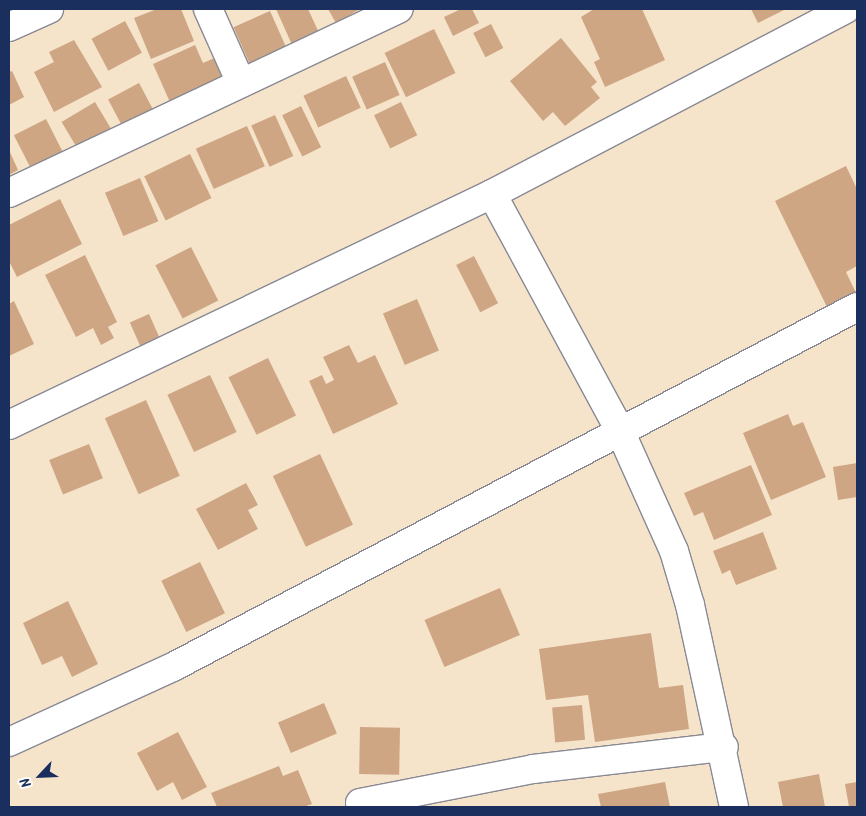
<!DOCTYPE html>
<html>
<head>
<meta charset="utf-8">
<style>
	body { margin:0 }
	#map { position:relative; width:866px; height:816px; overflow:hidden; background:#f5e3ca; font-family:Kalam,sans-serif }
	div>[style] { position:absolute }
	.building>* { inset:0; background:#cfa683; transform-origin:0 0 }
	.roads { filter:drop-shadow(1px 0 #888994) drop-shadow(-1px 0 #888994) drop-shadow(0 1px #888994) drop-shadow(0 -1px #888994) }
	.minor>* { height:28px; margin:-14px; padding:0 14px; transform-origin:14px; border-radius:14px; background:#fff }
	span { translate:-50% -50%; white-space:nowrap; text-align:center; line-height:1.15; -webkit-text-stroke:4.5px #fdfcf7; paint-order:stroke }
	.frame { position:absolute; inset:0; border:10px solid #1b2f5e; pointer-events:none }
	.north { position:absolute; left:15px; top:751px; width:50px; height:50px; -webkit-text-stroke:4px #fdfcf7; paint-order:stroke; rotate:245deg; font-size:14px; font-weight:700; line-height:20px; text-align:center; color:#1b2f5e }
	.north::after { content:''; display:block; margin:auto; width:18px; height:22px; background:#1b2f5e; clip-path:polygon(50% 0,100% 100%,50% 72%,0 100%) }
</style>
</head>
<body>
<div id="map">
	<div class="building">
		<div style="clip-path:polygon(157px 9px,181px 9px,194px 41px,151px 59px,134px 18px)"></div>
		<div style="clip-path:polygon(276px 9px,308px 9px,320px 35px,293px 47px)"></div>
		<div style="clip-path:polygon(328px 9px,360px 9px,336px 23px)"></div>
		<div style="clip-path:polygon(461px 9px,472px 9px,479px 23px,453px 36px,444px 17px)"></div>
		<div style="clip-path:polygon(594px 9px,642px 9px,665px 60px,605px 87px,594px 62px,600px 59px,581px 17px)"></div>
		<div style="clip-path:polygon(751px 9px,786px 9px,758px 23px)"></div>
		<div style="left:270px;top:11px;width:44px;height:40px;rotate:66deg"></div>
		<div style="left:125px;top:21px;width:36px;height:38px;rotate:62deg"></div>
		<div style="left:491px;top:24px;width:27px;height:20px;rotate:63deg"></div>
		<div style="left:434px;top:29px;width:49px;height:55px;rotate:64deg"></div>
		<div style="clip-path:polygon(561px 38px,597px 82px,591px 87px,600px 98px,565px 126px,553px 112px,543px 121px,510px 81px)"></div>
		<div style="clip-path:polygon(74px 40px,102px 87px,54px 112px,34px 72px,54px 62px,49px 52px)"></div>
		<div style="clip-path:polygon(195px 45px,203px 63px,219px 56px,231px 84px,173px 109px,153px 64px)"></div>
		<div style="left:385px;top:62px;width:36px;height:36px;rotate:66deg"></div>
		<div style="clip-path:polygon(12px 71px,24px 97px,9px 105px,9px 72px)"></div>
		<div style="left:346px;top:76px;width:35px;height:47px;rotate:65deg"></div>
		<div style="left:139px;top:83px;width:34px;height:35px;rotate:62deg"></div>
		<div style="left:95px;top:102px;width:35px;height:39px;rotate:59deg"></div>
		<div style="left:401px;top:102px;width:37px;height:30px;rotate:64deg"></div>
		<div style="left:301px;top:106px;width:46px;height:21px;rotate:64deg"></div>
		<div style="left:275px;top:115px;width:45px;height:26px;rotate:66deg"></div>
		<div style="left:46px;top:119px;width:39px;height:36px;rotate:63deg"></div>
		<div style="left:247px;top:126px;width:44px;height:56px;rotate:66deg"></div>
		<div style="clip-path:polygon(9px 150px,18px 170px,9px 175px)"></div>
		<div style="left:190px;top:154px;width:49px;height:51px;rotate:64deg"></div>
		<div style="clip-path:polygon(846px 166px,857px 189px,857px 266px,846px 272px,856px 293px,827px 307px,775px 201px)"></div>
		<div style="left:140px;top:178px;width:47px;height:38px;rotate:67deg"></div>
		<div style="clip-path:polygon(60px 199px,82px 244px,17px 277px,9px 261px,9px 225px)"></div>
		<div style="left:191px;top:247px;width:60px;height:40px;rotate:63deg"></div>
		<div style="clip-path:polygon(85px 255px,117px 322px,108px 327px,114px 338px,101px 345px,93px 328px,76px 337px,45px 275px)"></div>
		<div style="left:474px;top:256px;width:53px;height:20px;rotate:63deg"></div>
		<div style="left:417px;top:299px;width:56px;height:37px;rotate:67deg"></div>
		<div style="clip-path:polygon(14px 301px,34px 344px,9px 356px,9px 304px)"></div>
		<div style="left:149px;top:314px;width:27px;height:21px;rotate:66deg"></div>
		<div style="clip-path:polygon(349px 345px,358px 363px,375px 355px,398px 404px,333px 434px,309px 381px,322px 375px,326px 384px,334px 380px,323px 357px)"></div>
		<div style="left:268px;top:358px;width:64px;height:44px;rotate:64deg"></div>
		<div style="left:210px;top:375px;width:63px;height:47px;rotate:65deg"></div>
		<div style="left:146px;top:400px;width:83px;height:45px;rotate:66deg"></div>
		<div style="clip-path:polygon(788px 414px,793px 426px,803px 422px,826px 477px,771px 500px,743px 433px)"></div>
		<div style="left:89px;top:444px;width:37px;height:43px;rotate:68deg"></div>
		<div style="left:320px;top:454px;width:78px;height:52px;rotate:65deg"></div>
		<div style="clip-path:polygon(857px 463px,857px 497px,838px 500px,833px 467px)"></div>
		<div style="clip-path:polygon(751px 465px,772px 515px,714px 540px,703px 512px,694px 516px,684px 493px)"></div>
		<div style="clip-path:polygon(246px 483px,258px 505px,248px 510px,258px 529px,218px 550px,196px 509px)"></div>
		<div style="clip-path:polygon(763px 532px,777px 569px,736px 585px,730px 570px,722px 574px,713px 551px)"></div>
		<div style="left:200px;top:562px;width:57px;height:43px;rotate:64deg"></div>
		<div style="left:500px;top:588px;width:51px;height:82px;rotate:67deg"></div>
		<div style="clip-path:polygon(68px 601px,98px 664px,72px 677px,62px 656px,42px 665px,23px 623px)"></div>
		<div style="clip-path:polygon(651px 633px,659px 688px,683px 685px,689px 729px,595px 742px,588px 695px,546px 700px,539px 649px)"></div>
		<div style="left:324px;top:703px;width:33px;height:50px;rotate:67deg"></div>
		<div style="left:582px;top:705px;width:35px;height:30px;rotate:85deg"></div>
		<div style="left:360px;top:727px;width:40px;height:47px;rotate:1deg"></div>
		<div style="clip-path:polygon(178px 732px,207px 787px,182px 800px,173px 782px,157px 791px,137px 753px)"></div>
		<div style="clip-path:polygon(279px 766px,283px 776px,298px 770px,312px 804px,303px 807px,217px 807px,211px 793px)"></div>
		<div style="clip-path:polygon(819px 774px,825px 807px,783px 807px,778px 782px)"></div>
		<div style="clip-path:polygon(665px 782px,670px 807px,601px 807px,598px 794px)"></div>
		<div style="clip-path:polygon(857px 782px,857px 807px,849px 807px,845px 784px)"></div>
	</div>
	<div class="roads">
		<div class="minor">
			<div style="left:208px;top:9px;width:81px;rotate:66deg"></div>
			<div style="left:9px;top:27px;width:44px;rotate:-24.2deg"></div>
			<div style="left:9px;top:193px;width:431px;rotate:-25.3deg"></div>
			<div style="left:492px;top:194px;width:272px;rotate:61.6deg"></div>
			<div style="left:621px;top:433px;width:129px;rotate:65.8deg"></div>
			<div style="left:674px;top:551px;width:56px;rotate:73.5deg"></div>
			<div style="left:690px;top:605px;width:207px;rotate:77.7deg"></div>
			<div style="left:9px;top:425px;width:535px;rotate:-25.56deg"></div>
			<div style="left:492px;top:194px;width:399px;rotate:-27.6deg"></div>
			<div style="left:9px;top:742px;width:180px;rotate:-24.6deg"></div>
			<div style="left:173px;top:667px;width:773px;rotate:-27.76deg"></div>
			<div style="left:360px;top:803px;width:176px;rotate:-11.1deg"></div>
			<div style="left:533px;top:769px;width:192px;rotate:-6.6deg"></div>
		</div>
	</div>
	<div class="frame"></div>
	<div class="north">N</div>
</div>
</body>
</html>
